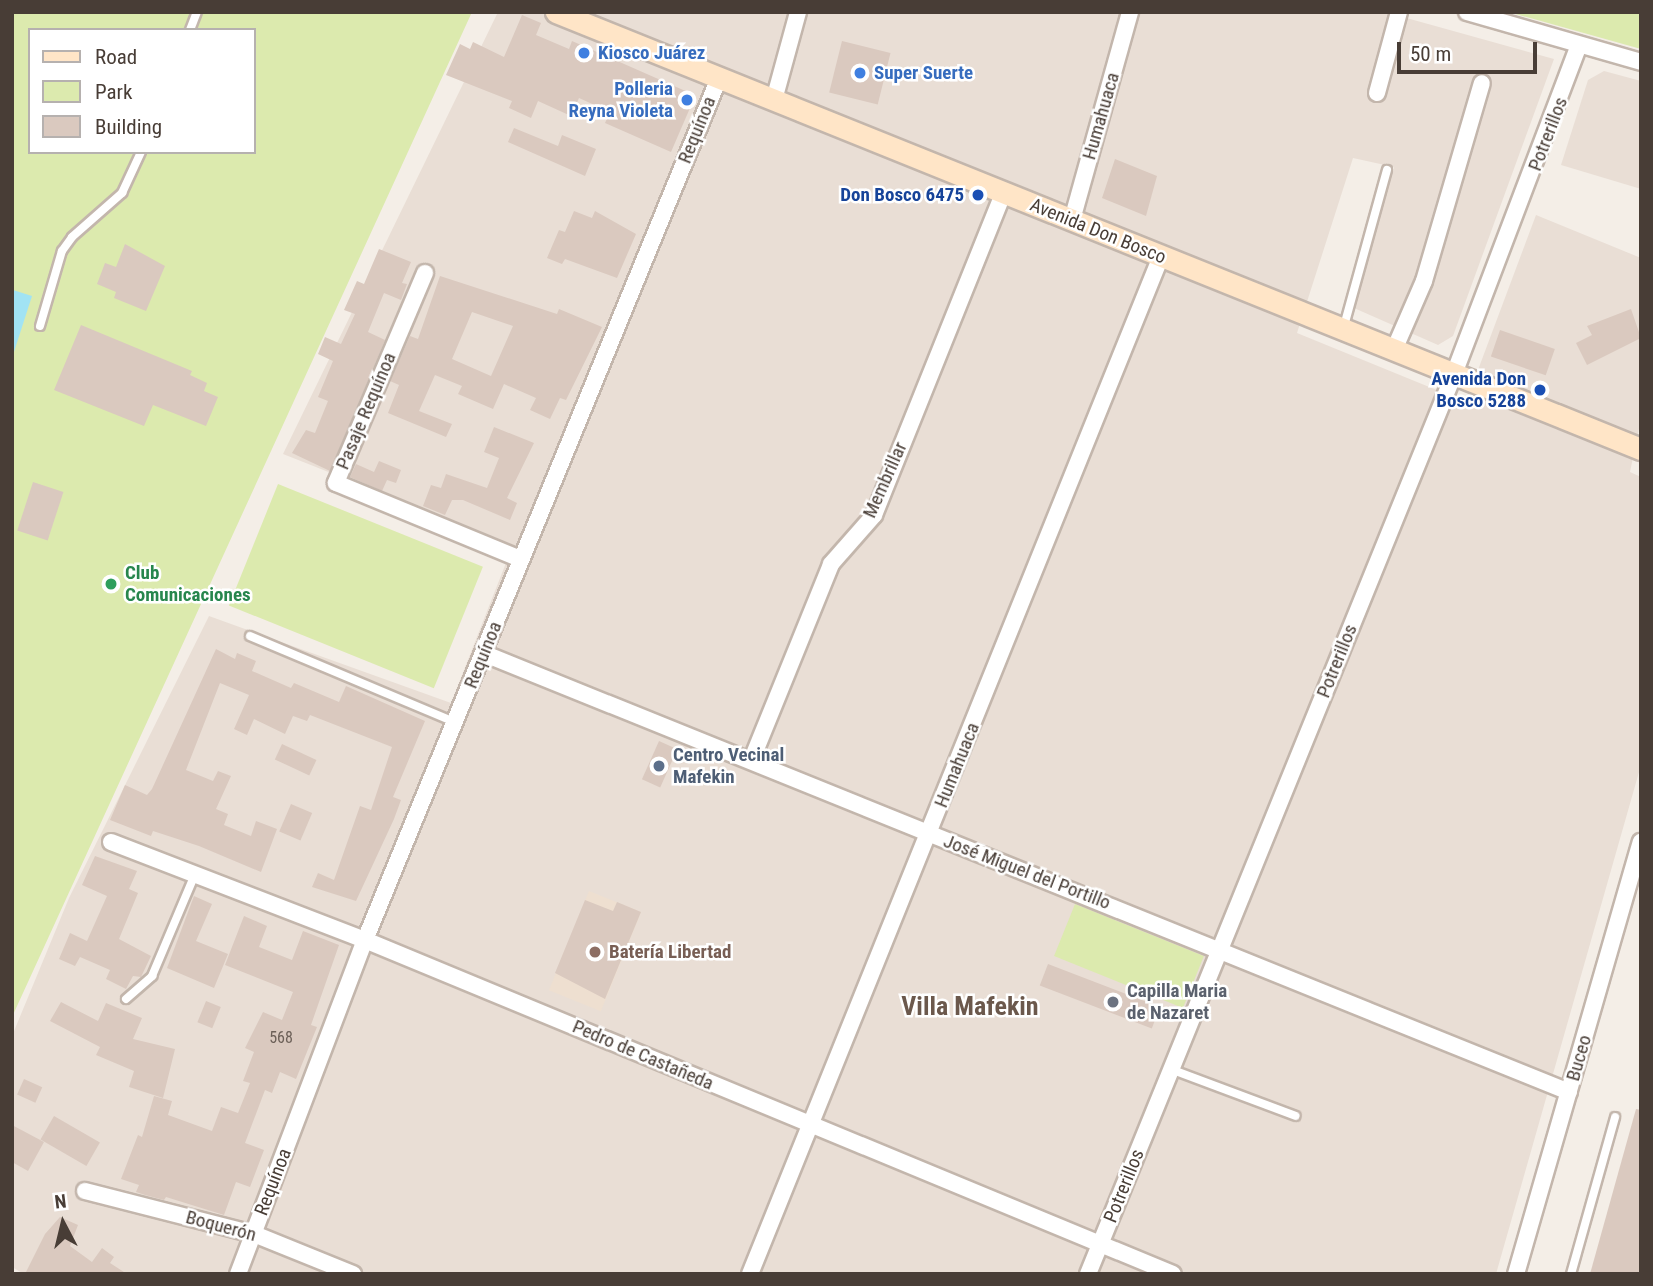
<!DOCTYPE html>
<html>
<head>
<meta charset="utf-8">
<style>
	body { margin:0 }
	#map { position:relative; width:1653px; height:1286px; overflow:hidden; background:#f4eee7; font-family:"Roboto Condensed",sans-serif }
	div>[style] { position:absolute }
	.residential>* { inset:0; background:#e9ded5 }
	.education>* { inset:0; background:#eedfd0; transform-origin:0 0 }
	.green>* { inset:0; background:#dceaae; transform-origin:0 0 }
	.water>* { inset:0; background:#a1e3f4 }
	.building>* { inset:0; background:#dac9bf; transform-origin:0 0 }
	.roads { filter:drop-shadow(2px 0 #c3b6ac) drop-shadow(-2px 0 #c3b6ac) drop-shadow(0 2px #c3b6ac) drop-shadow(0 -2px #c3b6ac) }
	.lane>* { height:8px; margin:-4px; padding:0 4px; transform-origin:4px; border-radius:4px; background:#fff }
	.street>* { height:16px; margin:-8px; padding:0 8px; transform-origin:8px; border-radius:8px; background:#fff }
	.secondary>* { height:21px; margin:-10.5px; padding:0 10.5px; transform-origin:10.5px; border-radius:10.5px; background:#ffe5c7 }
	.dots>* { width:19px; height:19px; translate:-50% -50%; box-sizing:border-box; border:4px solid #fff; border-radius:50% }
	span { translate:-50% -50%; white-space:nowrap; text-align:center; line-height:1.15; -webkit-text-stroke:5px #fff; paint-order:stroke }
	.number-label { font-size:16px; color:#6c6058 }
	.number-label span { -webkit-text-stroke-width:0 }
	.shop-label { font-size:19px; color:#366cbe; font-weight:700 }
	.left { translate:0 -50%; text-align:left }
	.right { translate:-100% -50%; text-align:right }
	.street-label { font-size:19px; color:#483d36 }
	.transit-label { font-size:19px; color:#164399; font-weight:700 }
	.leisure-label { font-size:19px; color:#27864d; font-weight:700 }
	.service-label { font-size:19px; color:#4e5e75; font-weight:700 }
	.education-label { font-size:19px; color:#785e54; font-weight:700 }
	.worship-label { font-size:19px; color:#5b616d; font-weight:700 }
	.district-label { font-size:26px; color:#6b584c; font-weight:700 }
	.frame { position:absolute; inset:0; border:14px solid #483d36; pointer-events:none }
	.legend { position:absolute; left:28px; top:28px; width:228px; height:126px; box-sizing:border-box; background:#fff; border:2px solid #b6b1af; margin:0; padding:9px 12px; list-style:none; font-size:21px; color:#483d36 }
	.legend li { display:flex; align-items:center; gap:14px; height:35px }
	.legend b { width:35px; border:2px solid #b6b1af }
	.north { position:absolute; left:28px; top:1188px; width:70px; height:70px; -webkit-text-stroke:5px #fff; paint-order:stroke; rotate:353deg; font-size:19px; font-weight:700; line-height:28px; text-align:center; color:#483d36 }
	.north::after { content:''; display:block; margin:auto; width:24px; height:32px; background:#483d36; clip-path:polygon(50% 0,100% 100%,50% 72%,0 100%) }
	.scale { position:absolute; left:1397px; top:42px; width:140px; height:32px; box-sizing:border-box; border:4px solid #483d36; border-top:0; padding-left:9px; font-size:21px; line-height:24px; white-space:nowrap; color:#483d36; -webkit-text-stroke:5px #fff; paint-order:stroke }
</style>
</head>
<body>
<div id="map">
	<div class="residential">
		<div style="clip-path:polygon(498px 12px,1385px 12px,1554px 59px,1453px 336px,1438px 345px,1354px 308px,1394px 167px,1353px 158px,1297px 333px,1466px 402px,1536px 215px,1641px 258px,1641px 419px,1630px 472px,1641px 477px,1641px 765px,1496px 1274px,24px 1274px,12px 1267px,12px 1036px,69px 898px,209px 616px,451px 703px,513px 545px,283px 454px)"></div>
		<div style="clip-path:polygon(1604px 71px,1641px 81px,1641px 189px,1561px 165px,1588px 80px)"></div>
	</div>
	<div class="education">
		<div style="left:589px;top:891px;width:56px;height:107px;rotate:22deg"></div>
	</div>
	<div class="green">
		<div style="clip-path:polygon(evenodd,12px 12px,472px 12px,12px 1017px,12px 12px,30px 30px,254px 30px,254px 152px,30px 152px,30px 30px)"></div>
		<div style="clip-path:polygon(1641px 12px,1641px 49px,1512px 13px,1512px 12px)"></div>
		<div style="left:278px;top:484px;width:221px;height:131px;rotate:22deg"></div>
		<div style="left:1075px;top:904px;width:139px;height:56px;rotate:22deg"></div>
	</div>
	<div class="water">
		<div style="clip-path:polygon(13px 290px,32px 296px,12px 358px,12px 291px)"></div>
	</div>
	<div class="building">
		<div style="clip-path:polygon(522px 15px,541px 23px,536px 35px,569px 49px,572px 41px,690px 93px,693px 101px,671px 152px,605px 123px,610px 112px,579px 98px,571px 116px,538px 101px,531px 118px,509px 108px,512px 101px,446px 75px,460px 44px,470px 49px,473px 42px,504px 57px)"></div>
		<div style="left:842px;top:41px;width:50px;height:53px;rotate:14deg"></div>
		<div style="clip-path:polygon(514px 128px,558px 146px,562px 135px,596px 149px,585px 176px,508px 142px)"></div>
		<div style="clip-path:polygon(1115px 159px,1157px 176px,1146px 216px,1102px 198px)"></div>
		<div style="clip-path:polygon(574px 211px,592px 218px,595px 211px,636px 234px,617px 278px,565px 259px,562px 264px,547px 258px,559px 230px,565px 232px)"></div>
		<div style="clip-path:polygon(125px 244px,165px 266px,146px 311px,114px 298px,116px 292px,97px 284px,105px 263px,116px 267px)"></div>
		<div style="clip-path:polygon(379px 249px,411px 262px,402px 283px,407px 284px,401px 300px,384px 293px,368px 332px,385px 340px,330px 471px,292px 453px,306px 430px,315px 433px,328px 401px,318px 397px,333px 361px,318px 354px,325px 337px,341px 344px,355px 314px,344px 310px,357px 281px,364px 284px)"></div>
		<div style="clip-path:polygon(evenodd,440px 276px,557px 314px,559px 309px,602px 327px,566px 400px,560px 398px,550px 419px,530px 410px,536px 398px,504px 384px,493px 409px,458px 394px,462px 386px,435px 375px,419px 411px,452px 424px,446px 437px,388px 413px,399px 385px,390px 381px,410px 336px,418px 339px,440px 276px,472px 312px,513px 326px,491px 376px,452px 359px,472px 312px)"></div>
		<div style="clip-path:polygon(1631px 309px,1641px 338px,1587px 365px,1576px 343px,1592px 335px,1587px 326px)"></div>
		<div style="clip-path:polygon(81px 325px,192px 371px,190px 375px,207px 383px,204px 391px,218px 397px,206px 426px,153px 405px,144px 426px,54px 390px)"></div>
		<div style="left:1500px;top:330px;width:58px;height:28px;rotate:19deg"></div>
		<div style="clip-path:polygon(494px 427px,534px 443px,507px 498px,517px 503px,510px 520px,463px 500px,452px 500px,445px 515px,423px 506px,431px 485px,441px 488px,446px 474px,487px 488px,499px 458px,484px 452px)"></div>
		<div style="clip-path:polygon(379px 461px,401px 470px,396px 483px,387px 480px,382px 491px,350px 477px,356px 464px,374px 472px)"></div>
		<div style="left:33px;top:482px;width:32px;height:51px;rotate:18deg"></div>
		<div style="clip-path:polygon(216px 649px,235px 659px,237px 653px,256px 661px,252px 671px,291px 688px,294px 683px,339px 702px,346px 686px,425px 721px,393px 797px,401px 800px,394px 819px,356px 901px,312px 887px,318px 873px,334px 880px,360px 806px,371px 810px,392px 747px,310px 715px,307px 721px,293px 716px,285px 734px,254px 719px,247px 735px,234px 729px,249px 695px,220px 683px,186px 770px,213px 781px,218px 771px,231px 776px,216px 809px,228px 814px,224px 825px,251px 836px,256px 821px,277px 829px,261px 872px,199px 846px,153px 831px,151px 836px,110px 820px,125px 785px,147px 795px,152px 789px)"></div>
		<div style="left:659px;top:741px;width:20px;height:42px;rotate:24deg"></div>
		<div style="left:282px;top:744px;width:38px;height:17px;rotate:25deg"></div>
		<div style="left:291px;top:804px;width:23px;height:30px;rotate:23deg"></div>
		<div style="clip-path:polygon(95px 856px,137px 871px,129px 889px,138px 893px,119px 939px,151px 956px,141px 977px,133px 976px,126px 989px,106px 979px,110px 970px,80px 957px,75px 966px,59px 959px,70px 933px,87px 941px,107px 896px,82px 885px)"></div>
		<div style="clip-path:polygon(194px 896px,212px 904px,196px 941px,228px 954px,214px 988px,167px 968px)"></div>
		<div style="clip-path:polygon(585px 900px,613px 911px,617px 902px,641px 912px,605px 999px,555px 973px)"></div>
		<div style="clip-path:polygon(244px 916px,267px 926px,259px 947px,292px 960px,303px 931px,339px 945px,311px 1025px,317px 1027px,296px 1079px,280px 1072px,272px 1093px,265px 1090px,245px 1143px,264px 1150px,250px 1187px,236px 1182px,224px 1215px,166px 1197px,164px 1200px,145px 1195px,136px 1192px,139px 1185px,121px 1179px,138px 1135px,142px 1137px,154px 1096px,172px 1101px,168px 1115px,212px 1131px,221px 1107px,238px 1113px,250px 1083px,243px 1081px,254px 1052px,245px 1048px,263px 1012px,282px 1020px,293px 992px,225px 965px)"></div>
		<div style="left:1048px;top:964px;width:120px;height:23px;rotate:21deg"></div>
		<div style="left:206px;top:1001px;width:16px;height:23px;rotate:22deg"></div>
		<div style="clip-path:polygon(61px 1002px,98px 1021px,106px 1003px,142px 1018px,133px 1039px,175px 1049px,163px 1098px,129px 1087px,134px 1071px,96px 1055px,100px 1047px,50px 1021px)"></div>
		<div style="left:24px;top:1079px;width:20px;height:17px;rotate:24deg"></div>
		<div style="clip-path:polygon(1636px 1109px,1641px 1110px,1641px 1274px,1590px 1274px)"></div>
		<div style="left:54px;top:1116px;width:53px;height:27px;rotate:30deg"></div>
		<div style="clip-path:polygon(12px 1125px,44px 1142px,28px 1171px,12px 1162px)"></div>
		<div style="clip-path:polygon(60px 1217px,78px 1225px,70px 1246px,92px 1262px,102px 1248px,114px 1257px,110px 1263px,127px 1274px,25px 1274px,45px 1234px)"></div>
	</div>
	<div class="roads">
		<div class="lane">
			<div style="left:190px;top:30px;width:19px;rotate:-69deg"></div>
			<div style="left:40px;top:326px;width:78px;rotate:-73.7deg"></div>
			<div style="left:62px;top:251px;width:17px;rotate:-54deg"></div>
			<div style="left:72px;top:237px;width:67px;rotate:-41.3deg"></div>
			<div style="left:122px;top:193px;width:45px;rotate:-65.1deg"></div>
			<div style="left:1344px;top:326px;width:162px;rotate:-74.6deg"></div>
			<div style="left:250px;top:636px;width:222px;rotate:22.8deg"></div>
			<div style="left:126px;top:999px;width:35px;rotate:-41deg"></div>
			<div style="left:152px;top:976px;width:111px;rotate:-67.1deg"></div>
			<div style="left:1170px;top:1069px;width:134px;rotate:20.5deg"></div>
			<div style="left:1571px;top:1274px;width:163px;rotate:-74.3deg"></div>
		</div>
		<div class="street">
			<div style="left:1467px;top:12px;width:181px;rotate:16deg"></div>
			<div style="left:1377px;top:93px;width:84px;rotate:-74.8deg"></div>
			<div style="left:774px;top:100px;width:91px;rotate:-74.7deg"></div>
			<div style="left:1072px;top:220px;width:216px;rotate:-74.4deg"></div>
			<div style="left:425px;top:273px;width:228px;rotate:113deg"></div>
			<div style="left:336px;top:483px;width:199px;rotate:22.4deg"></div>
			<div style="left:1394px;top:350px;width:75px;rotate:-66.5deg"></div>
			<div style="left:1424px;top:281px;width:206px;rotate:-73.7deg"></div>
			<div style="left:485px;top:654px;width:1169px;rotate:22deg"></div>
			<div style="left:752px;top:759px;width:210px;rotate:-67.9deg"></div>
			<div style="left:831px;top:564px;width:65px;rotate:-48.7deg"></div>
			<div style="left:874px;top:515px;width:348px;rotate:-68.1deg"></div>
			<div style="left:111px;top:842px;width:272px;rotate:21.1deg"></div>
			<div style="left:365px;top:940px;width:874px;rotate:22.46deg"></div>
			<div style="left:85px;top:1191px;width:174px;rotate:14.3deg"></div>
			<div style="left:254px;top:1234px;width:107px;rotate:22deg"></div>
			<div style="left:238px;top:1274px;width:357px;rotate:-69.2deg"></div>
			<div style="left:365px;top:940px;width:932px;rotate:-67.67deg"></div>
			<div style="left:750px;top:1274px;width:1098px;rotate:-68.01deg"></div>
			<div style="left:1088px;top:1274px;width:972px;rotate:-67.87deg"></div>
			<div style="left:1454px;top:374px;width:352px;rotate:-69.2deg"></div>
			<div style="left:1516px;top:1274px;width:450px;rotate:-73.9deg"></div>
		</div>
		<div class="secondary">
			<div style="left:556px;top:12px;width:1170px;rotate:21.94deg"></div>
		</div>
	</div>
	<div class="dots">
		<div style="left:584px;top:53px;background:#3f7fe0"></div>
		<div style="left:860px;top:73px;background:#3f7fe0"></div>
		<div style="left:687px;top:100px;background:#3f7fe0"></div>
		<div style="left:978px;top:195px;background:#1a4fb4"></div>
		<div style="left:1540px;top:390px;background:#1a4fb4"></div>
		<div style="left:111px;top:584px;background:#2e9e5b"></div>
		<div style="left:659px;top:766px;background:#5c6f8a"></div>
		<div style="left:595px;top:952px;background:#8d6e63"></div>
		<div style="left:1113px;top:1002px;background:#6b7280"></div>
	</div>
	<div class="number-label">
		<span style="left:281px;top:1038px">568</span>
	</div>
	<div class="shop-label">
		<span class="left" style="left:598px;top:53px">Kiosco Juárez</span>
		<span class="left" style="left:874px;top:73px">Super Suerte</span>
		<span class="right" style="left:673px;top:100px">Polleria<br>Reyna Violeta</span>
	</div>
	<div class="street-label">
		<span style="left:1101px;top:116px;rotate:-74deg">Humahuaca</span>
		<span style="left:697px;top:130px;rotate:-68deg">Requínoa</span>
		<span style="left:1548px;top:134px;rotate:-69deg">Potrerillos</span>
		<span style="left:1098px;top:231px;rotate:22deg">Avenida Don Bosco</span>
		<span style="left:366px;top:411px;rotate:-67deg">Pasaje Requínoa</span>
		<span style="left:885px;top:480px;rotate:-66deg">Membrillar</span>
		<span style="left:483px;top:655px;rotate:-68deg">Requínoa</span>
		<span style="left:1337px;top:661px;rotate:-68deg">Potrerillos</span>
		<span style="left:957px;top:765px;rotate:-68deg">Humahuaca</span>
		<span style="left:1027px;top:872px;rotate:21deg">José Miguel del Portillo</span>
		<span style="left:643px;top:1055px;rotate:23deg">Pedro de Castañeda</span>
		<span style="left:1579px;top:1058px;rotate:-74deg">Buceo</span>
		<span style="left:273px;top:1182px;rotate:-69deg">Requínoa</span>
		<span style="left:1124px;top:1186px;rotate:-68deg">Potrerillos</span>
		<span style="left:221px;top:1226px;rotate:15deg">Boquerón</span>
	</div>
	<div class="transit-label">
		<span class="right" style="left:964px;top:195px">Don Bosco 6475</span>
		<span class="right" style="left:1526px;top:390px">Avenida Don<br>Bosco 5288</span>
	</div>
	<div class="leisure-label">
		<span class="left" style="left:125px;top:584px">Club<br>Comunicaciones</span>
	</div>
	<div class="service-label">
		<span class="left" style="left:673px;top:766px">Centro Vecinal<br>Mafekin</span>
	</div>
	<div class="education-label">
		<span class="left" style="left:609px;top:952px">Batería Libertad</span>
	</div>
	<div class="worship-label">
		<span class="left" style="left:1127px;top:1002px">Capilla Maria<br>de Nazaret</span>
	</div>
	<div class="district-label">
		<span style="left:970px;top:1007px">Villa Mafekin</span>
	</div>
	<div class="frame"></div>
	<ul class="legend">
	<li><b style="height:9px;background:#ffe5c7"></b>Road</li>
	<li><b style="height:19px;background:#dceaae"></b>Park</li>
	<li><b style="height:19px;background:#dac9bf"></b>Building</li>
	</ul>
	<div class="north">N</div>
	<div class="scale">50 m</div>
</div>
</body>
</html>
